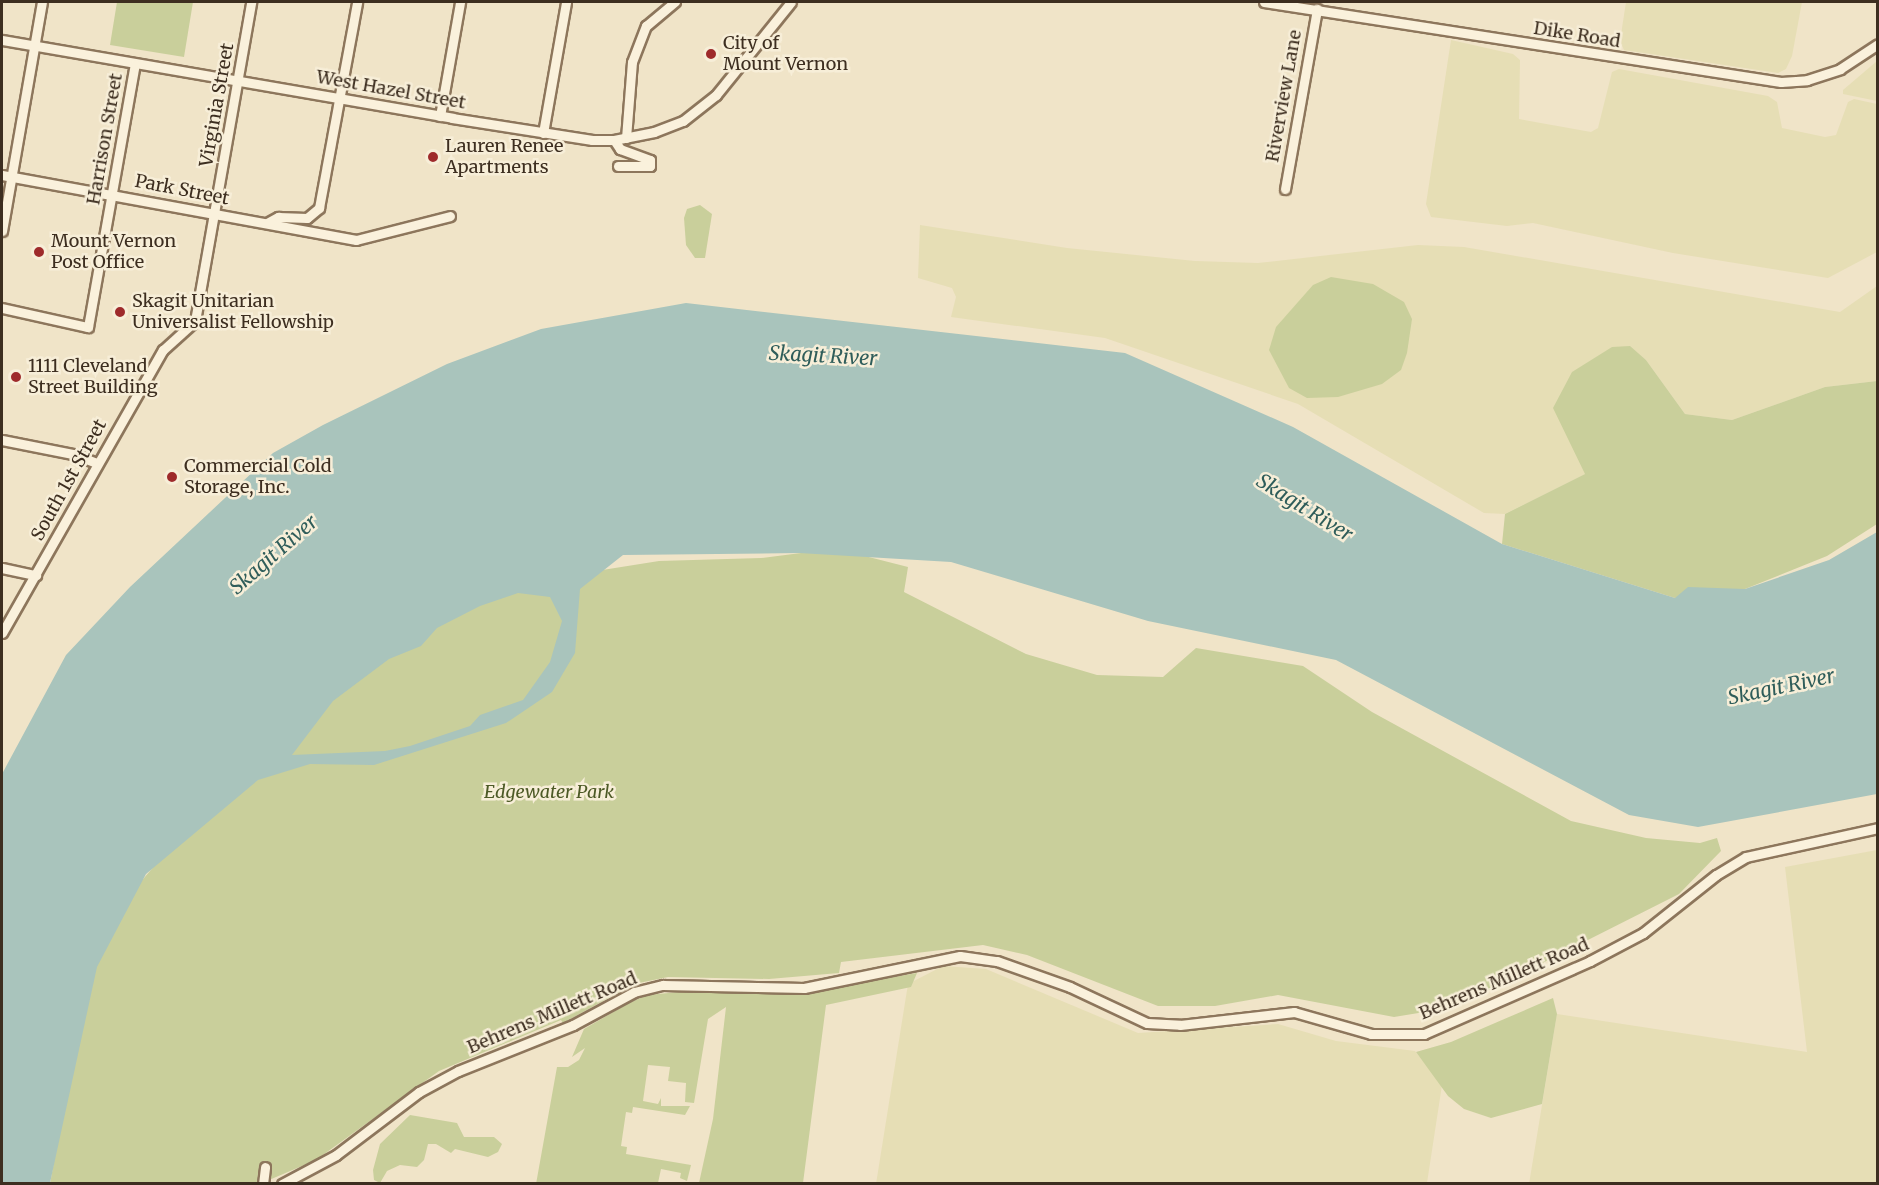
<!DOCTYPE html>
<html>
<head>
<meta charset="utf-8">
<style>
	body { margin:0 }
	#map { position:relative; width:1879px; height:1185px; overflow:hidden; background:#f0e4c8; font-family:Merriweather,serif }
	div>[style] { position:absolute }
	.farmland>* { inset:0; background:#e6deb5 }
	.green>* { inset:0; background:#c9cf9b }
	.water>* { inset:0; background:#a9c4bc }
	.roads { filter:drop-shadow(2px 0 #8d765c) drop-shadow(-2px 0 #8d765c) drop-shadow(0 2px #8d765c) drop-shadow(0 -2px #8d765c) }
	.minor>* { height:9px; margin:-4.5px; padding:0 4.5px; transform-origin:4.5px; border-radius:4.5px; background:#faf1dc }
	.dots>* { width:16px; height:16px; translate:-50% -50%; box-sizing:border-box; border:3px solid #f7eed8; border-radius:50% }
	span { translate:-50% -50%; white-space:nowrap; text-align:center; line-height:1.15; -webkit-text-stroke:5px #f7eed8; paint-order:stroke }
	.street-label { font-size:18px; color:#3d2e20 }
	.poi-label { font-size:18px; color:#3d2e20 }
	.left { translate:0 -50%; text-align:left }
	.park-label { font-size:18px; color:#4d5a26; font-style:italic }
	.water-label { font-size:20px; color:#2f5d5a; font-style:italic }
	.frame { position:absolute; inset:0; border:3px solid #3d2e20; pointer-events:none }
</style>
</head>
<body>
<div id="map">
	<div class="farmland">
		<div style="clip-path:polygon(1626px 2px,1802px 2px,1792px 56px,1786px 69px,1778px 73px,1624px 50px,1620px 41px)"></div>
		<div style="clip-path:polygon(1451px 40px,1513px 54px,1520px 60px,1519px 119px,1591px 132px,1598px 128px,1612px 72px,1619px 69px,1768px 96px,1777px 102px,1782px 128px,1825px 137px,1836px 135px,1848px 102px,1854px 99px,1877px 104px,1877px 252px,1828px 278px,1673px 253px,1533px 223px,1507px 226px,1431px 217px,1426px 204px)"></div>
		<div style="clip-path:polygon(1877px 61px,1877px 101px,1843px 94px,1843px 90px)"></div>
		<div style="clip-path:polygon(920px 225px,1067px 248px,1195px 261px,1258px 263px,1418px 245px,1464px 247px,1840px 312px,1877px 286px,1877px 381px,1825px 387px,1732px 420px,1685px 414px,1646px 360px,1630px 347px,1585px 474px,1505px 514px,1484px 513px,1298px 404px,1105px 338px,951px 317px,956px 297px,952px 288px,918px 278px)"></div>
		<div style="clip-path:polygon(1877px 850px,1877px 1183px,1529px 1184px,1557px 1014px,1807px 1052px,1785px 867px)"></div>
		<div style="clip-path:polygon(943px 966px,986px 969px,1138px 1033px,1278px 1024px,1336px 1041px,1415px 1051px,1442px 1085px,1427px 1183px,876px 1184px,908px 984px)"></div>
	</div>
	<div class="green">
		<div style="clip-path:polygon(117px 2px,193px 2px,184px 57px,110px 45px)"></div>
		<div style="clip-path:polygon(700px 205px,712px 214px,705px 258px,695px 258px,686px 245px,684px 218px,687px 209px)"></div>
		<div style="clip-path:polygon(1331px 277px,1373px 284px,1404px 302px,1412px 319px,1407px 353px,1401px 370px,1382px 384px,1338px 397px,1307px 398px,1289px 388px,1269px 350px,1276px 327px,1313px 285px)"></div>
		<div style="clip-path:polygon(1630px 346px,1646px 360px,1685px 414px,1732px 420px,1825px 387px,1877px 381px,1877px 524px,1827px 556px,1745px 589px,1675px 598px,1502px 544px,1505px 514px,1585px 474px,1553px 408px,1572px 372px,1612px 347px)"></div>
		<div style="clip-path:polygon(801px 553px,853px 553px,908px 567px,904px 592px,1026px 654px,1097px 675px,1163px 677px,1196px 648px,1303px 666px,1372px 712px,1571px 821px,1646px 838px,1700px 843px,1717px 838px,1721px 851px,1679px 894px,1455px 1007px,1394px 1017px,1278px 995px,1215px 1006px,1158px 1006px,1027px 955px,983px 945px,841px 962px,839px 973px,769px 979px,668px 977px,634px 984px,563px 1023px,561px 1020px,439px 1071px,316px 1160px,262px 1183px,50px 1184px,82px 1003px,98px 961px,133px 891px,246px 758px,483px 589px,659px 561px,761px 558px)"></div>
		<div style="clip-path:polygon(917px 973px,911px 987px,826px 1005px,803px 1183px,699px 1183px,713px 1119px,726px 1007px,708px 1019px,694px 1103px,685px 1102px,686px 1083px,668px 1081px,670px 1067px,648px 1065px,643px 1101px,658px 1104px,661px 1098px,661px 1106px,690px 1106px,685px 1115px,633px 1107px,632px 1113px,626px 1112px,621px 1146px,627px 1147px,626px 1154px,691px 1165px,687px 1181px,680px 1178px,681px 1173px,661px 1169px,658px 1183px,536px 1184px,557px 1067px,568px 1067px,579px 1060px,585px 1048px,572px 1057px,584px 1029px,629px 1003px,647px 995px,679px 992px,799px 993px)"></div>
		<div style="clip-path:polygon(1553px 998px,1557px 1014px,1542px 1104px,1491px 1118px,1464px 1109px,1448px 1096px,1416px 1052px,1451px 1042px)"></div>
		<div style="clip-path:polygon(410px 1115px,457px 1123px,464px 1137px,494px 1137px,502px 1144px,498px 1152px,488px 1157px,455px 1149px,451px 1153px,436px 1144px,428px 1144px,424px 1160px,417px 1167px,400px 1165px,387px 1171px,380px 1183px,374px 1180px,373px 1170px,380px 1144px)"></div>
	</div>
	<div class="water">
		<div style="clip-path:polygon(evenodd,686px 303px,1125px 353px,1293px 427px,1502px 544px,1675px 598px,1688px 587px,1745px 589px,1829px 560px,1877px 532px,1877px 794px,1698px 827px,1629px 815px,1336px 660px,1148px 621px,951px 562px,799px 553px,623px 555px,580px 589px,575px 653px,552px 692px,506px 723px,374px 765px,310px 764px,258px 780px,146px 874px,97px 967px,50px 1183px,2px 1183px,2px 774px,66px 655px,130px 587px,273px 453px,323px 425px,447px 364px,541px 329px,686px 303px,518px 593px,550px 597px,562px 621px,550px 662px,523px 700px,480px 715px,470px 726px,410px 746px,385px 751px,292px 755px,333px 701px,389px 659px,421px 646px,437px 628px,480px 606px,518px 593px)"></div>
	</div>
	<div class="roads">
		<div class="minor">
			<div style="left:1264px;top:2px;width:523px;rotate:8.8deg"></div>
			<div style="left:1781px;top:82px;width:26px;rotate:-4deg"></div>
			<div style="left:1807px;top:80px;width:35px;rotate:-18deg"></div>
			<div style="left:1840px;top:69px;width:45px;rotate:-33.3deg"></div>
			<div style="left:2px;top:40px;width:457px;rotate:9.8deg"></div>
			<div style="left:452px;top:118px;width:142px;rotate:8.9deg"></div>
			<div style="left:592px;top:140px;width:22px"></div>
			<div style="left:614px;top:140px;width:41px;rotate:-11.3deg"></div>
			<div style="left:654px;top:132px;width:31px;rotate:-21deg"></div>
			<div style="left:683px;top:121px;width:42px;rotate:-38.2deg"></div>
			<div style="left:716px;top:95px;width:119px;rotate:-51.1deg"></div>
			<div style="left:440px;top:116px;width:116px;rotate:-80deg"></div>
			<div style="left:543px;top:133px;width:133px;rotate:-80deg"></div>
			<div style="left:626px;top:138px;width:76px;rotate:-85.5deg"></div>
			<div style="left:632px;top:62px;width:39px;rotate:-69deg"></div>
			<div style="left:646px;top:26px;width:38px;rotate:-40deg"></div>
			<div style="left:614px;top:140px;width:11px;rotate:56deg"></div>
			<div style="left:620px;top:149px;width:32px;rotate:20deg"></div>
			<div style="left:650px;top:160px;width:6px;rotate:90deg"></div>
			<div style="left:650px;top:166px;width:32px;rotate:180deg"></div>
			<div style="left:2px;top:175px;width:360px;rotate:10.4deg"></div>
			<div style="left:356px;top:240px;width:97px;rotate:-14.3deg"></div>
			<div style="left:1285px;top:189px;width:183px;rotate:-79.9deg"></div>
			<div style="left:267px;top:223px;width:13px;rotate:-29deg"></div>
			<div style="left:278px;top:217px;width:29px;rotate:2deg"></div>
			<div style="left:307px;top:218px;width:16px;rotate:-40deg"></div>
			<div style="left:319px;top:208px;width:209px;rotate:-79.5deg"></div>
			<div style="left:2px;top:231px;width:232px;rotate:-80.1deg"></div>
			<div style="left:2px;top:308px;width:88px;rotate:12.5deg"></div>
			<div style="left:88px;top:327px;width:267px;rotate:-79.9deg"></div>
			<div style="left:2px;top:440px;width:72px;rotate:11.2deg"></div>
			<div style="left:73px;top:454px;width:26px;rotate:21deg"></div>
			<div style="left:2px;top:568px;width:35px;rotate:12deg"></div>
			<div style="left:2px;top:633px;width:326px;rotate:-60.4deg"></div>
			<div style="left:163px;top:350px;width:43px;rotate:-42.2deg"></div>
			<div style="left:195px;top:321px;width:324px;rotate:-80deg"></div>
			<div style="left:263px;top:1184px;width:17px;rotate:-83deg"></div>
			<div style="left:282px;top:1184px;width:61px;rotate:-28.2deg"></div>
			<div style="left:336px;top:1155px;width:104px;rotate:-37.2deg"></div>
			<div style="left:419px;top:1092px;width:44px;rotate:-28.3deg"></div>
			<div style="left:458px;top:1071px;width:124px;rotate:-21.8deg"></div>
			<div style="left:573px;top:1025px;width:69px;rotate:-28.4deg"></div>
			<div style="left:634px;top:992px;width:30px;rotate:-14deg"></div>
			<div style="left:663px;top:985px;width:141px;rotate:1.2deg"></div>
			<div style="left:804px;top:988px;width:159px;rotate:-11.6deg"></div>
			<div style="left:960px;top:956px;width:37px;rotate:8deg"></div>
			<div style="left:997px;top:961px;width:77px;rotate:19.6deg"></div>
			<div style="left:1070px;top:987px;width:85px;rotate:25.1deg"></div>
			<div style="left:1147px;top:1023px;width:33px;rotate:3deg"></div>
			<div style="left:1180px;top:1025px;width:115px;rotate:-6.5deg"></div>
			<div style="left:1294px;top:1012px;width:80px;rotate:15.9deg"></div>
			<div style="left:1371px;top:1034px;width:53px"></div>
			<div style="left:1424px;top:1034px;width:181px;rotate:-23.7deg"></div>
			<div style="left:1590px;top:961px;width:60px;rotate:-27.8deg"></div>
			<div style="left:1643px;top:933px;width:93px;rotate:-38.5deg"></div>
			<div style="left:1716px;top:875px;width:35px;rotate:-31deg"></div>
			<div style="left:1746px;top:857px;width:135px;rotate:-12.4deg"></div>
		</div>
	</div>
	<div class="dots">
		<div style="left:711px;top:54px;background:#9e2a2b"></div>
		<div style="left:433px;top:157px;background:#9e2a2b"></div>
		<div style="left:39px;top:252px;background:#9e2a2b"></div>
		<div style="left:120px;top:312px;background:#9e2a2b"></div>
		<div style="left:16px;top:377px;background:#9e2a2b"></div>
		<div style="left:172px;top:477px;background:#9e2a2b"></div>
	</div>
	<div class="street-label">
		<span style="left:1577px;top:35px;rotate:9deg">Dike Road</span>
		<span style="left:391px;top:90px;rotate:10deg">West Hazel Street</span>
		<span style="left:1284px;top:96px;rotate:-80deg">Riverview Lane</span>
		<span style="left:217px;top:105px;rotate:-80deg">Virginia Street</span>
		<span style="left:105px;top:139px;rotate:-80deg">Harrison Street</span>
		<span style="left:182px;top:190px;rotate:11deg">Park Street</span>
		<span style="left:69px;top:480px;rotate:-61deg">South 1st Street</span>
		<span style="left:1504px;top:979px;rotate:-23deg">Behrens Millett Road</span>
		<span style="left:552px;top:1013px;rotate:-23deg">Behrens Millett Road</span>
	</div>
	<div class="poi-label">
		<span class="left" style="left:723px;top:54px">City of<br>Mount Vernon</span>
		<span class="left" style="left:445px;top:157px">Lauren Renee<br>Apartments</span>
		<span class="left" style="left:51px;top:252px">Mount Vernon<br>Post Office</span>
		<span class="left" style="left:132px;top:312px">Skagit Unitarian<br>Universalist Fellowship</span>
		<span class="left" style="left:28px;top:377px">1111 Cleveland<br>Street Building</span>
		<span class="left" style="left:184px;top:477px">Commercial Cold<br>Storage, Inc.</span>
	</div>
	<div class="park-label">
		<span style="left:549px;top:792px">Edgewater Park</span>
	</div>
	<div class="water-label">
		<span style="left:823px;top:355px;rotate:3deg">Skagit River</span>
		<span style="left:1305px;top:507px;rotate:32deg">Skagit River</span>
		<span style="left:273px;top:554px;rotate:-41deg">Skagit River</span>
		<span style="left:1781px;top:686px;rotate:-12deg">Skagit River</span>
	</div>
	<div class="frame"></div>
</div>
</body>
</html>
